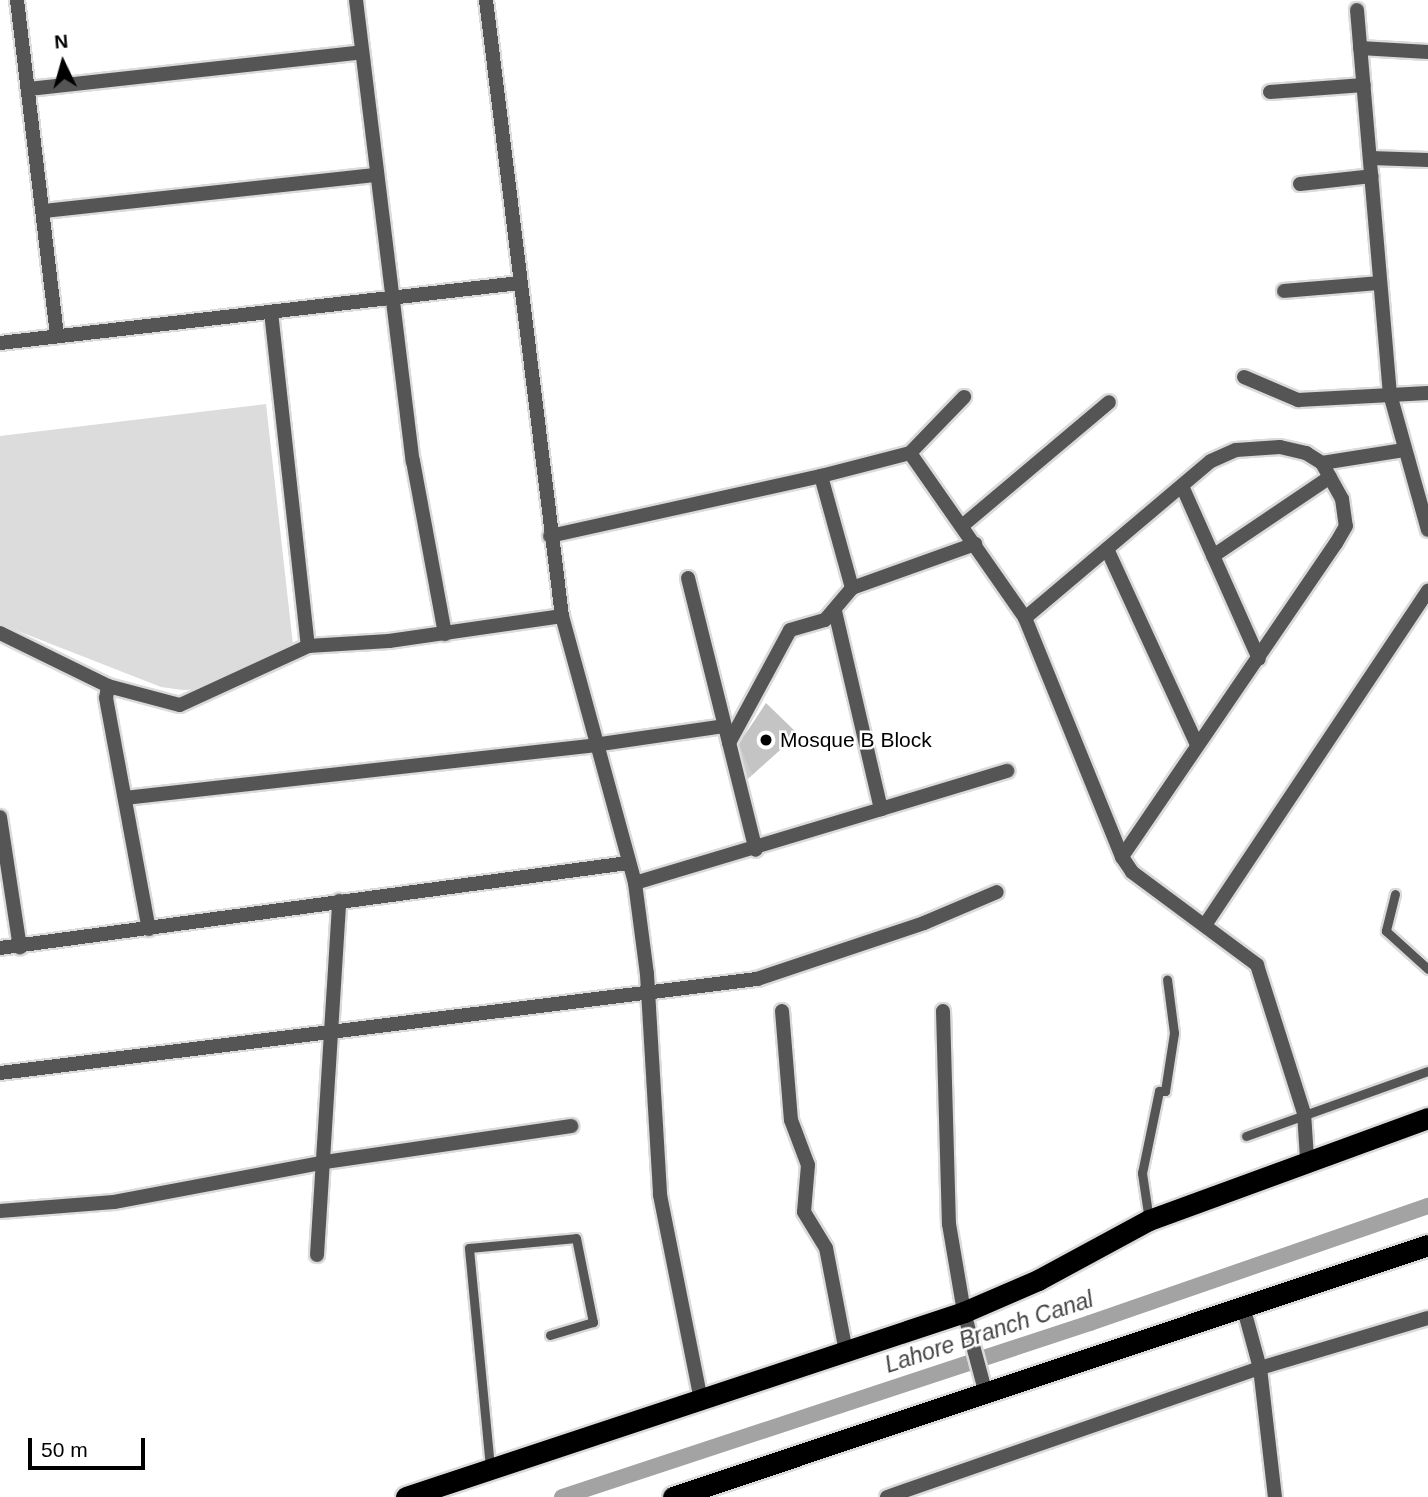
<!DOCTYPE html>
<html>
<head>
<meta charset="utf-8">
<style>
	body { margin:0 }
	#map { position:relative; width:1428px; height:1497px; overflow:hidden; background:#fff; font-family:Arial,sans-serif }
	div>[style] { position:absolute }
	.green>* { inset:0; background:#dcdcdc }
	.shadow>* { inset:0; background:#0003 }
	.canal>* { height:16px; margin:-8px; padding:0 8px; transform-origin:8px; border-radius:8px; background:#a3a3a3 }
	.building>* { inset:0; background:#c4c4c4 }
	.roads { filter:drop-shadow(2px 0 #dbdbdb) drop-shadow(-2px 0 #dbdbdb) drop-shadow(0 2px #dbdbdb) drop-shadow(0 -2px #dbdbdb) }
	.lane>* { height:9px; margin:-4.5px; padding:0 4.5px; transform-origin:4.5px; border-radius:4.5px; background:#555 }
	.street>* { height:14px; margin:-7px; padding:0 7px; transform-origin:7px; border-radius:7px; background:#555 }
	.highway>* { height:21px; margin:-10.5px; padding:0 10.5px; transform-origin:10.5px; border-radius:10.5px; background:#000 }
	.dots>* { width:19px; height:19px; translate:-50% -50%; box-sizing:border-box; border:4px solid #fff; border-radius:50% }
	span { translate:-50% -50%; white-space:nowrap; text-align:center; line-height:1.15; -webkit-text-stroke:5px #fff; paint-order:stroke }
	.poi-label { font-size:21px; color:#000 }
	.left { translate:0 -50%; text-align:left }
	.water-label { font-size:23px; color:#444; font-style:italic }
	.north { position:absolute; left:28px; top:28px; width:70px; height:70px; -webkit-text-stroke:5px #fff; paint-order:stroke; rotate:355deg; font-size:19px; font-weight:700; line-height:28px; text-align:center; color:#000 }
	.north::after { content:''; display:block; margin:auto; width:24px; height:32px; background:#000; clip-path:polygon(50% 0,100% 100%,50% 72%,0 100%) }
	.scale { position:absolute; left:28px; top:1438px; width:117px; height:32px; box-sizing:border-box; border:4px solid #000; border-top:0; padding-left:9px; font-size:21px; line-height:24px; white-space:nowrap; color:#000; -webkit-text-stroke:5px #fff; paint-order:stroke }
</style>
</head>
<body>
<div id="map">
	<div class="green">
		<div style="clip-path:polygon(266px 404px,293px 645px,204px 689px,183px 690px,161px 687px,0 624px,0 436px)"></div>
	</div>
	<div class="shadow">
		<div style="clip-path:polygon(766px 706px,782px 748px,738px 788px,726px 759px)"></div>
	</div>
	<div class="canal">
		<div style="left:562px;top:1497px;width:556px;rotate:-18.24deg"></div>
		<div style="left:1090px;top:1323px;width:358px;rotate:-19.1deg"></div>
	</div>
	<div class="building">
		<div style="clip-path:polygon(766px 703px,798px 734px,752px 775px,739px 744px)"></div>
	</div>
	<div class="roads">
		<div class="lane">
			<div style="left:1395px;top:894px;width:38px;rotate:104deg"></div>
			<div style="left:1386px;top:931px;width:57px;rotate:42.1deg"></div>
			<div style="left:1246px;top:1136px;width:193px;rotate:-19.7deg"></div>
			<div style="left:1149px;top:1220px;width:48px;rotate:-98.5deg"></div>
			<div style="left:1142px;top:1173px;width:84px;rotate:-78.3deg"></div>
			<div style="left:1159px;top:1091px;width:6px"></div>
			<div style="left:1165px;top:1091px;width:59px;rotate:-81.2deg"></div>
			<div style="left:1174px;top:1033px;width:54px;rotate:-97.4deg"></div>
			<div style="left:490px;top:1467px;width:220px;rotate:-95.5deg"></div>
			<div style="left:469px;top:1248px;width:107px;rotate:-5.3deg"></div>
			<div style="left:576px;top:1238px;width:86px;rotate:78.6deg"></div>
			<div style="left:593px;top:1322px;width:45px;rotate:163.2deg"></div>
		</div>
		<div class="street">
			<div style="left:17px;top:0;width:338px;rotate:83.2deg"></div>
			<div style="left:356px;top:0;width:465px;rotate:83deg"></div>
			<div style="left:413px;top:461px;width:176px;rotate:79.5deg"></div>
			<div style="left:486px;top:0;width:621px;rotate:82.97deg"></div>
			<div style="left:562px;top:616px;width:277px;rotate:74.7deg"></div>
			<div style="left:635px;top:883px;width:92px;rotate:82.5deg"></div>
			<div style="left:647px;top:974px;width:221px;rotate:86.6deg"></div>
			<div style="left:660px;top:1195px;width:210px;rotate:78.7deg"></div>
			<div style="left:1357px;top:10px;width:385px;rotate:85.1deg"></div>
			<div style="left:1390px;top:394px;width:141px;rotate:74.4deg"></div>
			<div style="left:1360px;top:48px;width:68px;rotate:3.4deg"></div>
			<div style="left:29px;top:89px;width:335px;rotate:-6.3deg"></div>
			<div style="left:1270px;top:92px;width:94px;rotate:-4.3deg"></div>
			<div style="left:1371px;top:158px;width:57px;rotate:2deg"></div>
			<div style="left:1300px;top:184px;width:72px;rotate:-6.3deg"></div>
			<div style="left:44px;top:211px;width:335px;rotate:-6.2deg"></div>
			<div style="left:1284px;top:291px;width:96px;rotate:-4.8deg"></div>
			<div style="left:271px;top:312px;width:336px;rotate:83.7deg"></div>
			<div style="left:0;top:343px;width:522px;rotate:-6.59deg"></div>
			<div style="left:1244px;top:377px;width:59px;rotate:23.1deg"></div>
			<div style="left:1298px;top:400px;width:130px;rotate:-3.1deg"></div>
			<div style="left:910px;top:453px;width:201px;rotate:55.1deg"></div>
			<div style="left:1025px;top:618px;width:258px;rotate:67.9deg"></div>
			<div style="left:1122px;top:857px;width:18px;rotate:56deg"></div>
			<div style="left:1132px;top:872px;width:156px;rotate:36.6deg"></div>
			<div style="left:1257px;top:965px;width:155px;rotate:72.4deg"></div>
			<div style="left:1304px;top:1113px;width:45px;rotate:86.2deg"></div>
			<div style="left:1322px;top:463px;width:83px;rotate:-9deg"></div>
			<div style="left:821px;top:476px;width:92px;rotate:-14.5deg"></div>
			<div style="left:910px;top:453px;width:78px;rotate:-46deg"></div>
			<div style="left:1182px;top:486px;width:189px;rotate:66deg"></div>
			<div style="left:962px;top:526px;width:192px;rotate:-40.1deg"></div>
			<div style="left:550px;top:536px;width:278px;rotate:-12.5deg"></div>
			<div style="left:821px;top:476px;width:116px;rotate:74.5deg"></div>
			<div style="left:1107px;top:549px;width:216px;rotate:65.3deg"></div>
			<div style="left:1213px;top:556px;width:141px;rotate:-34deg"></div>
			<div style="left:688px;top:578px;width:280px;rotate:76deg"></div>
			<div style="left:1025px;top:618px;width:243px;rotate:-40.2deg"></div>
			<div style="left:1211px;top:461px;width:27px;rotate:-24deg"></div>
			<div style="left:1236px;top:450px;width:44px;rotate:-3.9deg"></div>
			<div style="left:1280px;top:447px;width:27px;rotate:13deg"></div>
			<div style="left:1306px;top:453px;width:19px;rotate:32deg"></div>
			<div style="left:1322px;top:463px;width:41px;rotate:60.9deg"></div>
			<div style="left:1342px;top:499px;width:27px;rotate:82deg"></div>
			<div style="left:1346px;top:526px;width:20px;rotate:120deg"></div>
			<div style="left:1336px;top:543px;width:380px;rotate:124.3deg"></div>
			<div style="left:0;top:633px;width:120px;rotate:26.1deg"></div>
			<div style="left:108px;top:686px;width:74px;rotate:14.8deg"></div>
			<div style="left:180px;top:705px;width:141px;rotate:-24.7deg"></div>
			<div style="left:308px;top:646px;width:81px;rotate:-3.5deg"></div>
			<div style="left:389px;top:641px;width:175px;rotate:-8.2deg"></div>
			<div style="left:108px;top:686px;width:12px;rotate:99deg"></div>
			<div style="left:106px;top:698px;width:235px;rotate:79.5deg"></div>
			<div style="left:729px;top:743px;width:128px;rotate:-61.6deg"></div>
			<div style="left:790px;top:630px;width:36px;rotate:-16deg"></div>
			<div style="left:825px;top:620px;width:42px;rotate:-49.8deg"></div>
			<div style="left:852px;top:588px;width:131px;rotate:-19.7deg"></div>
			<div style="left:125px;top:798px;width:472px;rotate:-6.4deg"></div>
			<div style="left:594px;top:745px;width:131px;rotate:-8.3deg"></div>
			<div style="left:881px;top:809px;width:132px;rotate:-16.8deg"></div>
			<div style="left:0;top:817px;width:132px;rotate:81.3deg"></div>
			<div style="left:635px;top:883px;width:257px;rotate:-16.7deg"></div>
			<div style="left:881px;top:809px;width:202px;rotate:-103.1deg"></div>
			<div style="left:1205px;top:925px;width:402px;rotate:-56.3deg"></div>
			<div style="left:0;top:948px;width:634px;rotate:-7.71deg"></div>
			<div style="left:782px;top:1011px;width:109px;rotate:85.3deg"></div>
			<div style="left:791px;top:1120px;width:48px;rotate:69.3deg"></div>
			<div style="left:808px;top:1165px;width:47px;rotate:94.9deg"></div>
			<div style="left:804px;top:1212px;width:42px;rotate:58.6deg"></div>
			<div style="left:826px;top:1248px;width:106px;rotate:79.1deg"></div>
			<div style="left:943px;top:1011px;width:213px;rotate:88.4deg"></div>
			<div style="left:949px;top:1224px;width:89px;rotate:80.3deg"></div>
			<div style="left:964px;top:1312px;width:85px;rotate:75deg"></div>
			<div style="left:0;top:1073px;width:763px;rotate:-7.08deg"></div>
			<div style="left:757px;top:979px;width:176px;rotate:-18.5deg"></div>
			<div style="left:924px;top:923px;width:79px;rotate:-23deg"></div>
			<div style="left:0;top:1211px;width:114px;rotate:-4.5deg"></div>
			<div style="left:114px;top:1202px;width:215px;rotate:-10.7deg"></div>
			<div style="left:325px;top:1162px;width:249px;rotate:-8.3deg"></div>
			<div style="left:317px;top:1255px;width:355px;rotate:-86.4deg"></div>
			<div style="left:1243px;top:1306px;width:64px;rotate:74.7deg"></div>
			<div style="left:1260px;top:1368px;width:130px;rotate:83.4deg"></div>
			<div style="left:887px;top:1497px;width:395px;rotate:-19.1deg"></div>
			<div style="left:1260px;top:1368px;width:175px;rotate:-16.6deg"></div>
		</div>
		<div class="highway">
			<div style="left:406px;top:1497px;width:588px;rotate:-18.34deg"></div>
			<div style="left:964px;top:1312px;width:81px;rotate:-23.4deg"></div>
			<div style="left:1038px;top:1280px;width:126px;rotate:-28.4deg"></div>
			<div style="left:1149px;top:1220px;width:297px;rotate:-20.1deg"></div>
			<div style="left:673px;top:1497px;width:796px;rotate:-18.46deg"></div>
		</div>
	</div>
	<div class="dots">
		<div style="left:766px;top:740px;background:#000"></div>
	</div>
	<div class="poi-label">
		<span class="left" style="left:780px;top:740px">Mosque B Block</span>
	</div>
	<div class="water-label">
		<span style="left:989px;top:1332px;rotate:-18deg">Lahore Branch Canal</span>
	</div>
	<div class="north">N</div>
	<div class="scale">50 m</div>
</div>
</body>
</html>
